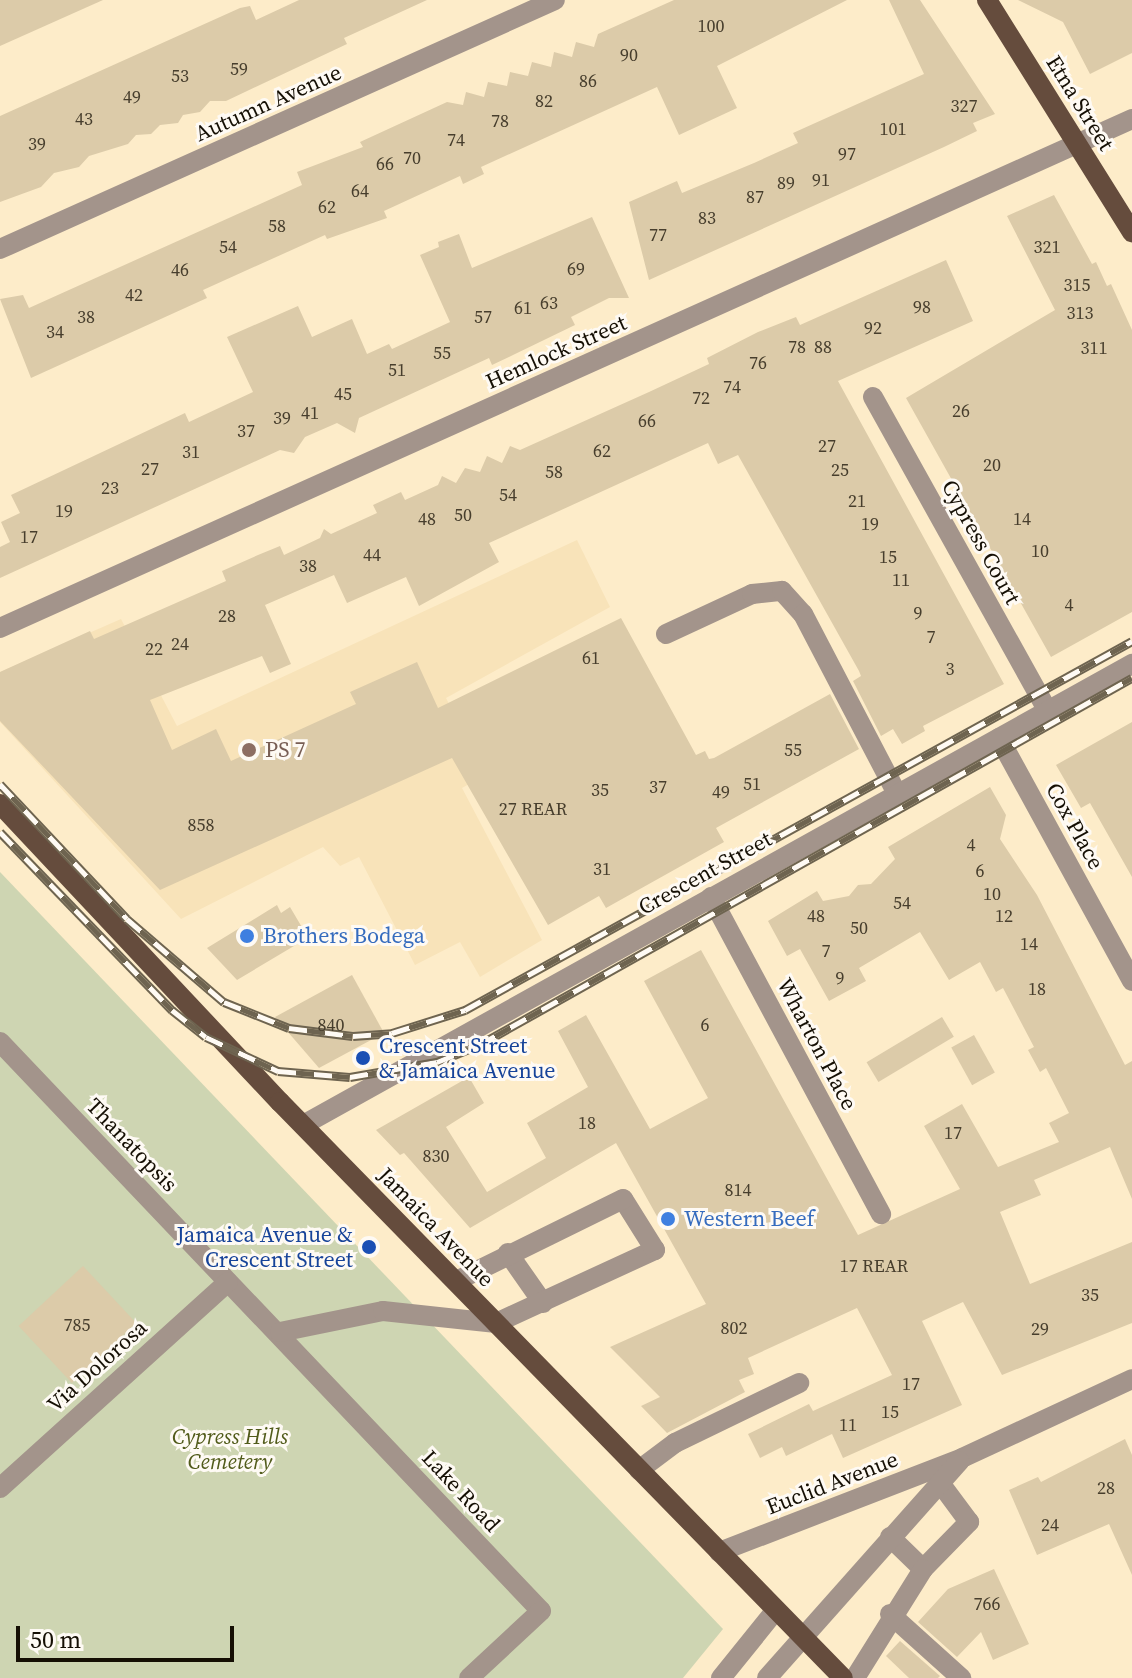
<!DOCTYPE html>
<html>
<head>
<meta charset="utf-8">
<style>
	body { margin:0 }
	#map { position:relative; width:1132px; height:1678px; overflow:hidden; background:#fdecc9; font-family:"Source Serif 4",serif }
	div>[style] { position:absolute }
	.built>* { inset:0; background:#f8e3b9 }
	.green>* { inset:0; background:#ced5b2 }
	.building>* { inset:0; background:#dccba9; transform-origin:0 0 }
	.minor>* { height:20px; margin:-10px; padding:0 10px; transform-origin:10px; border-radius:10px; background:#a3948b }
	.major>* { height:20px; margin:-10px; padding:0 10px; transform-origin:10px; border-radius:10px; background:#654c3d }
	.rail>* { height:9px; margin-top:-4.5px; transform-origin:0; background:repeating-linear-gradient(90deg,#fefaf4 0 18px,#6e6450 0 36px); box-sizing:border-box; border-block:2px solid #6e6450 }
	.dots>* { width:22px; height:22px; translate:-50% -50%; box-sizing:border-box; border:4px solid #fefaf4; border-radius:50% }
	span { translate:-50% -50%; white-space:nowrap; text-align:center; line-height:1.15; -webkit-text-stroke:6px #fefaf4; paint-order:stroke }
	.number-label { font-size:18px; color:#473e2d }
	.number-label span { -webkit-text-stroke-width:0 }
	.street-label { font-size:22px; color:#150f04 }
	.education-label { font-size:22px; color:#785e54 }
	.left { translate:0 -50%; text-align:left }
	.shop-label { font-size:22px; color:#366cbe }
	.transit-label { font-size:22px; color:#164399 }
	.right { translate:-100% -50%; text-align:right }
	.park-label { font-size:22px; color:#515b1a; font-style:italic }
	.scale { position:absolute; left:16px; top:1626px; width:218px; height:36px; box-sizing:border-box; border:4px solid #150f04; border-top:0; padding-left:10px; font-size:24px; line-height:28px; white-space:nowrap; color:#150f04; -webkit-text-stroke:6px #fefaf4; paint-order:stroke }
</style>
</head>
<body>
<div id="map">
	<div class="built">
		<div style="clip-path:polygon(577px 540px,610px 607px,446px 698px,485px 775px,462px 788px,542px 940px,480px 977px,460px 942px,415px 965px,359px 857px,340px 866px,323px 847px,181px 919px,0 722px,0 672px,121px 619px,177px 726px)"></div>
	</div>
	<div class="green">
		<div style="clip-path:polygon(0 872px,723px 1629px,683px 1678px,0 1678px)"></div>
	</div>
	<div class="building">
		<div style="clip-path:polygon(0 0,103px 0,0 46px)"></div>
		<div style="clip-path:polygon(299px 0,427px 0,344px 38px,347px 44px,226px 101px,210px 101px,200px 112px,183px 115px,178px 123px,160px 125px,151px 134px,136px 135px,128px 144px,89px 156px,79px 167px,54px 173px,41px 187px,0 202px,0 116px,240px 8px,250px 6px,256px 20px)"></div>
		<div style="clip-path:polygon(674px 0,847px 0,717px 66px,737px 108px,679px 135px,657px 87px,481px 167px,484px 174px,463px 184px,460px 176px,384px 211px,387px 218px,327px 239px,325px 235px,203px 290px,207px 298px,31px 378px,0 299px,23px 295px,29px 308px,302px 185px,297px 172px,363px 147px,360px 142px,447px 102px,463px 105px,466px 92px,484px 97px,488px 82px,507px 86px,510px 72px,528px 76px,532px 62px,551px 67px,554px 52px,572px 57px,576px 42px,594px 47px,598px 34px)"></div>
		<div style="clip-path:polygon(889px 0,920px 0,995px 114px,973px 123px,977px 131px,944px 147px,649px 280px,629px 202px,677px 181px,682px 193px,754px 163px,798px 143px,793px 133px,924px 74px)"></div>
		<div style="clip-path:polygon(1018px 0,1132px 0,1132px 53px,1090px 74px,1063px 22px)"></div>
		<div style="clip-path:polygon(1054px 195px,1092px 264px,1096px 262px,1107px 286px,1111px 284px,1132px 330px,1132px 612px,1051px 657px,906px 398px,1055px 310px,1007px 216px)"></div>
		<div style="clip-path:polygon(592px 217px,629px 298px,609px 298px,571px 317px,575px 325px,513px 355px,492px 365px,489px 358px,359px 418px,355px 433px,337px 423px,305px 437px,294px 453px,280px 450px,0 578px,0 547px,10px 542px,1px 522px,20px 513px,11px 495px,185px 413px,189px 422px,253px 392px,227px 337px,298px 306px,312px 337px,352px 319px,367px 354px,389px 344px,392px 349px,450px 322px,420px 255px,439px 247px,438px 242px,459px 234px,472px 268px)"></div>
		<div style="clip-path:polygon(946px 260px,973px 321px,838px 381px,1004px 684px,923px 726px,925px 731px,902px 744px,893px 729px,881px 736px,853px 681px,861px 676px,859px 671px,738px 455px,718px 464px,708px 443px,489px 543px,499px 562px,419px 606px,406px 577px,347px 603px,334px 575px,265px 605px,291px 664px,270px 673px,262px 656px,150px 700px,172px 750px,216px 729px,231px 761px,356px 704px,350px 692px,417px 662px,438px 708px,621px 618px,696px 755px,705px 751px,709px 759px,714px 758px,830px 694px,859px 749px,716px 828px,724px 842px,606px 908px,599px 896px,548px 925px,452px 758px,160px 890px,0 721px,0 672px,90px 631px,94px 639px,226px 581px,222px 571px,258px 555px,280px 546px,284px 555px,320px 538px,324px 529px,331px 534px,377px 513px,373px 505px,401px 492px,405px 500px,438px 485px,442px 476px,456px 483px,465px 468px,480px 472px,487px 456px,502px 463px,510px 446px,520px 450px,649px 392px,709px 364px,707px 358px,758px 332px,796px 317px,800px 325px)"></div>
		<div style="clip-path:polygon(1132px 722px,1132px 877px,1090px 803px,1081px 808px,1056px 765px)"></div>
		<div style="clip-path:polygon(990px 787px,1006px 815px,1000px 839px,1037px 895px,1125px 1065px,1132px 1061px,1132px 1199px,1110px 1147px,1034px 1180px,1041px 1195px,1000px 1212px,1030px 1284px,1132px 1242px,1132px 1323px,1002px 1375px,963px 1302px,922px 1321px,962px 1405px,843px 1458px,832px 1434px,786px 1456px,782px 1447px,760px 1458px,748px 1434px,809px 1404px,813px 1411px,892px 1375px,857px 1308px,748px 1358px,754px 1374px,739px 1380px,745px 1392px,667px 1433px,641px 1406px,660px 1397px,610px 1347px,706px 1304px,616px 1143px,470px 1228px,404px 1153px,400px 1155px,376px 1130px,469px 1077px,484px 1103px,446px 1127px,487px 1192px,546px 1158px,527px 1123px,588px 1087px,558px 1031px,586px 1015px,650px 1129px,708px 1098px,644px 981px,701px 950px,858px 1235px,960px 1189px,924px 1126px,962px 1104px,998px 1167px,1059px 1142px,1049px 1123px,1069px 1113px,1046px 1068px,1040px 1072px,1028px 1050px,1034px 1047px,1003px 988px,996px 992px,980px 962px,949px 980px,920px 932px,859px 968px,866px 981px,829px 1001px,800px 949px,787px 956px,768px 921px,817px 891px,823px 901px,849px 896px,858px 885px,871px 884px,895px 859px,888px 847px)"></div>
		<div style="clip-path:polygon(277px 905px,281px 913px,290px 907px,303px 929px,294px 934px,299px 943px,237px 980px,207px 948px)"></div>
		<div style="clip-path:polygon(352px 975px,384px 1033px,319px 1068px,275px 1017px)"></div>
		<div style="left:942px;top:1017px;width:23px;height:88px;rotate:59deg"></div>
		<div style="left:974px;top:1035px;width:43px;height:26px;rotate:61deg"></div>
		<div style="left:83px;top:1266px;width:78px;height:88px;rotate:47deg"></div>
		<div style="clip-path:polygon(1125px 1439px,1132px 1455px,1132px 1575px,1109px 1524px,1037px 1555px,1009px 1490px,1038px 1477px,1041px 1482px)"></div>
		<div style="clip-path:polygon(994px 1569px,1029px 1644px,993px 1660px,981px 1632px,957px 1657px,918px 1622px,948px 1589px)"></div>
		<div style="clip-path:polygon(900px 1641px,940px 1676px,938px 1678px,909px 1678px,886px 1656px)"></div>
	</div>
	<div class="minor">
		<div style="left:0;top:249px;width:608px;rotate:-24.16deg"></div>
		<div style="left:873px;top:397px;width:358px;rotate:60.9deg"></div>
		<div style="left:0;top:628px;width:1241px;rotate:-24.21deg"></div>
		<div style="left:666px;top:634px;width:95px;rotate:-24.9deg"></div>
		<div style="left:752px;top:594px;width:30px;rotate:-6deg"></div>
		<div style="left:782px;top:591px;width:31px;rotate:48deg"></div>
		<div style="left:803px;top:614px;width:203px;rotate:62.4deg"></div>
		<div style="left:999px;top:738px;width:277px;rotate:61.3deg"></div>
		<div style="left:711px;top:897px;width:360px;rotate:61.8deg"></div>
		<div style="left:0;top:1042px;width:785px;rotate:46.44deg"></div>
		<div style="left:541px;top:1611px;width:98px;rotate:137.1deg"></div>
		<div style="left:303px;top:1125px;width:949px;rotate:-29.08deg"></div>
		<div style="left:508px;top:1253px;width:61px;rotate:55deg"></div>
		<div style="left:280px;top:1332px;width:105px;rotate:-11.5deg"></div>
		<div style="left:383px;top:1311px;width:114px;rotate:6.1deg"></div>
		<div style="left:496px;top:1323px;width:175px;rotate:-24.7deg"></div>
		<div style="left:655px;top:1250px;width:60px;rotate:-122.1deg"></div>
		<div style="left:623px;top:1199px;width:186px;rotate:153.8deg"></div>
		<div style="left:639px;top:1470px;width:45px;rotate:-36.9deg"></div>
		<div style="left:675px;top:1443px;width:138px;rotate:-25.8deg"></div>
		<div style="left:0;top:1488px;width:307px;rotate:-42.1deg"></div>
		<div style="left:890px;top:1537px;width:46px;rotate:44.1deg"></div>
		<div style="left:923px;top:1569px;width:66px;rotate:-45.6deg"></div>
		<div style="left:969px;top:1522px;width:49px;rotate:-126.6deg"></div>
		<div style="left:719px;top:1552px;width:261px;rotate:-21.1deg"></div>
		<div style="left:962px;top:1458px;width:187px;rotate:-24.9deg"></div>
		<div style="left:890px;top:1614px;width:96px;rotate:42deg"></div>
		<div style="left:721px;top:1678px;width:86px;rotate:-51.1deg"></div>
		<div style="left:767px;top:1678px;width:290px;rotate:-48.4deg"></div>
		<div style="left:855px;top:1678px;width:128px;rotate:-58deg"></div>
	</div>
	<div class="major">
		<div style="left:987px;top:0;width:274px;rotate:58deg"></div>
		<div style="left:0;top:804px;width:409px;rotate:46.8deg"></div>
		<div style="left:280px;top:1102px;width:805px;rotate:45.65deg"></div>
	</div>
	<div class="rail">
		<div style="left:0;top:784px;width:185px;rotate:46.7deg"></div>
		<div style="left:127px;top:919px;width:128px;rotate:40.6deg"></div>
		<div style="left:224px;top:1002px;width:70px;rotate:21.8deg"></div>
		<div style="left:289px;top:1028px;width:64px;rotate:7.1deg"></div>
		<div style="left:353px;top:1036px;width:39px;rotate:-4deg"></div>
		<div style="left:392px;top:1033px;width:77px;rotate:-17.5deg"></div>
		<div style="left:465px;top:1010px;width:762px;rotate:-28.95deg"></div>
		<div style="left:0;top:832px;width:248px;rotate:46deg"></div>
		<div style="left:172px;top:1010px;width:43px;rotate:38.5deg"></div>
		<div style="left:206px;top:1037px;width:80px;rotate:25.3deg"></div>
		<div style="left:278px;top:1071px;width:72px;rotate:4.8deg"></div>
		<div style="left:350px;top:1077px;width:88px;rotate:-9.8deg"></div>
		<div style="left:437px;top:1062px;width:45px;rotate:-22deg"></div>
		<div style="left:479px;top:1045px;width:749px;rotate:-29.34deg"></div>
	</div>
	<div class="dots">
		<div style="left:249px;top:750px;background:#8d6e63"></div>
		<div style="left:247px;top:936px;background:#3f7fe0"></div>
		<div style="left:363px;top:1058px;background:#1a4fb4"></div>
		<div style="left:668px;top:1219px;background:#3f7fe0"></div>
		<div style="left:369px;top:1247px;background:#1a4fb4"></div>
	</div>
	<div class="number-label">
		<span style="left:711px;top:26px">100</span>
		<span style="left:629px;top:55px">90</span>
		<span style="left:239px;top:69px">59</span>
		<span style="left:180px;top:76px">53</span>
		<span style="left:588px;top:81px">86</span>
		<span style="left:132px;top:97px">49</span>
		<span style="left:544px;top:101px">82</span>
		<span style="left:964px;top:106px">327</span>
		<span style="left:84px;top:119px">43</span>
		<span style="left:500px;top:121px">78</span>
		<span style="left:893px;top:129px">101</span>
		<span style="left:456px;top:140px">74</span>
		<span style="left:37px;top:144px">39</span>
		<span style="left:847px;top:154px">97</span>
		<span style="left:412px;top:158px">70</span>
		<span style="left:385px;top:164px">66</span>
		<span style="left:821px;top:180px">91</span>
		<span style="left:786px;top:183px">89</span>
		<span style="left:360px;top:191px">64</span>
		<span style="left:755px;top:197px">87</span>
		<span style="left:327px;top:207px">62</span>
		<span style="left:707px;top:218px">83</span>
		<span style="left:277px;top:226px">58</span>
		<span style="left:658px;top:235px">77</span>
		<span style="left:228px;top:247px">54</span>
		<span style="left:1047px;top:247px">321</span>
		<span style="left:576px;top:269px">69</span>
		<span style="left:180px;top:270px">46</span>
		<span style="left:1077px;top:285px">315</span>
		<span style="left:134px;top:295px">42</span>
		<span style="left:549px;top:303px">63</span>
		<span style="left:922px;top:307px">98</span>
		<span style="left:523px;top:308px">61</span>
		<span style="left:1080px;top:313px">313</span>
		<span style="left:86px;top:317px">38</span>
		<span style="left:483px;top:317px">57</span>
		<span style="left:873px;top:328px">92</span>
		<span style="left:55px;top:332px">34</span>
		<span style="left:797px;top:347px">78</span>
		<span style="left:823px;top:347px">88</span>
		<span style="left:1094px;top:348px">311</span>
		<span style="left:442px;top:353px">55</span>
		<span style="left:758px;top:363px">76</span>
		<span style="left:397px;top:370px">51</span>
		<span style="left:732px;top:387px">74</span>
		<span style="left:343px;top:394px">45</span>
		<span style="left:701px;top:398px">72</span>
		<span style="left:961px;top:411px">26</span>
		<span style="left:310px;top:413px">41</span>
		<span style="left:282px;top:418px">39</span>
		<span style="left:647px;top:421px">66</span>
		<span style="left:246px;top:431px">37</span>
		<span style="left:827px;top:446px">27</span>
		<span style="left:602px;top:451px">62</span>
		<span style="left:191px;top:452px">31</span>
		<span style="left:992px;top:465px">20</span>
		<span style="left:150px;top:469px">27</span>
		<span style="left:840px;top:470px">25</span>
		<span style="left:554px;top:472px">58</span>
		<span style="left:110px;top:488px">23</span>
		<span style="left:508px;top:495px">54</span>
		<span style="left:857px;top:501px">21</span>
		<span style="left:64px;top:511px">19</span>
		<span style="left:463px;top:515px">50</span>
		<span style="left:427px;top:519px">48</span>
		<span style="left:1022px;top:519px">14</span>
		<span style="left:870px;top:524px">19</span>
		<span style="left:29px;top:537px">17</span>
		<span style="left:1040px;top:551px">10</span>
		<span style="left:372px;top:555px">44</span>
		<span style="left:888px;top:557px">15</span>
		<span style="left:308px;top:566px">38</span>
		<span style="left:901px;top:580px">11</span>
		<span style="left:1069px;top:605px">4</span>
		<span style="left:918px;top:613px">9</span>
		<span style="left:227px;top:616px">28</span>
		<span style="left:931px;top:637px">7</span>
		<span style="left:180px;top:644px">24</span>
		<span style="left:154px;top:649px">22</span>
		<span style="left:591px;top:658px">61</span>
		<span style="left:950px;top:669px">3</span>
		<span style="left:793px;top:750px">55</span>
		<span style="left:752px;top:784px">51</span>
		<span style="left:658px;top:787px">37</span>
		<span style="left:600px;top:790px">35</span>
		<span style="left:721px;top:792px">49</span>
		<span style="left:533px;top:809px">27 REAR</span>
		<span style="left:201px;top:825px">858</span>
		<span style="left:971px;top:845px">4</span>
		<span style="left:602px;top:869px">31</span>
		<span style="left:980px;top:871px">6</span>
		<span style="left:992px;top:894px">10</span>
		<span style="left:902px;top:903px">54</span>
		<span style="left:816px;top:916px">48</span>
		<span style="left:1004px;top:916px">12</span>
		<span style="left:859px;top:928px">50</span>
		<span style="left:1029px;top:944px">14</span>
		<span style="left:826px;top:951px">7</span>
		<span style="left:840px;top:978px">9</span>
		<span style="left:1037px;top:989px">18</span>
		<span style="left:331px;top:1025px">840</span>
		<span style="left:705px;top:1025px">6</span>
		<span style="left:587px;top:1123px">18</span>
		<span style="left:953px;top:1133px">17</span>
		<span style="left:436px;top:1156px">830</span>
		<span style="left:738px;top:1190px">814</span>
		<span style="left:874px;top:1266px">17 REAR</span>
		<span style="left:1090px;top:1295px">35</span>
		<span style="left:77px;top:1325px">785</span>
		<span style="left:734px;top:1328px">802</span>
		<span style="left:1040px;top:1329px">29</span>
		<span style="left:911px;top:1384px">17</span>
		<span style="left:890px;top:1412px">15</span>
		<span style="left:848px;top:1425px">11</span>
		<span style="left:1106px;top:1488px">28</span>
		<span style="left:1050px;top:1525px">24</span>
		<span style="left:987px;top:1604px">766</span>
	</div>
	<div class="street-label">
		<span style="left:268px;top:103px;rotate:-24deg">Autumn Avenue</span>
		<span style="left:1080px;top:103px;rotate:58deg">Etna Street</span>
		<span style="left:556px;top:352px;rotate:-24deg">Hemlock Street</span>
		<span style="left:981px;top:542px;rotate:61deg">Cypress Court</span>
		<span style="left:1075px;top:826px;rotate:61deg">Cox Place</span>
		<span style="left:705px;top:873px;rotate:-29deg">Crescent Street</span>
		<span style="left:817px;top:1044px;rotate:62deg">Wharton Place</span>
		<span style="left:132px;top:1145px;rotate:46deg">Thanatopsis</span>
		<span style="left:436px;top:1227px;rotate:46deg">Jamaica Avenue</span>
		<span style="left:97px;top:1366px;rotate:-42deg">Via Dolorosa</span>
		<span style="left:832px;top:1483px;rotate:-21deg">Euclid Avenue</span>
		<span style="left:461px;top:1491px;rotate:47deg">Lake Road</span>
	</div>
	<div class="education-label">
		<span class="left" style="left:265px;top:750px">PS 7</span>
	</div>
	<div class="shop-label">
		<span class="left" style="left:263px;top:936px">Brothers Bodega</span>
		<span class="left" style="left:684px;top:1219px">Western Beef</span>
	</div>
	<div class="transit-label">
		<span class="left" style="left:379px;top:1058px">Crescent Street<br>&amp; Jamaica Avenue</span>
		<span class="right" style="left:353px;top:1247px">Jamaica Avenue &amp;<br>Crescent Street</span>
	</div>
	<div class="park-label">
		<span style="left:230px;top:1449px">Cypress Hills<br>Cemetery</span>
	</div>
	<div class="scale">50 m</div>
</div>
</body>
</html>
